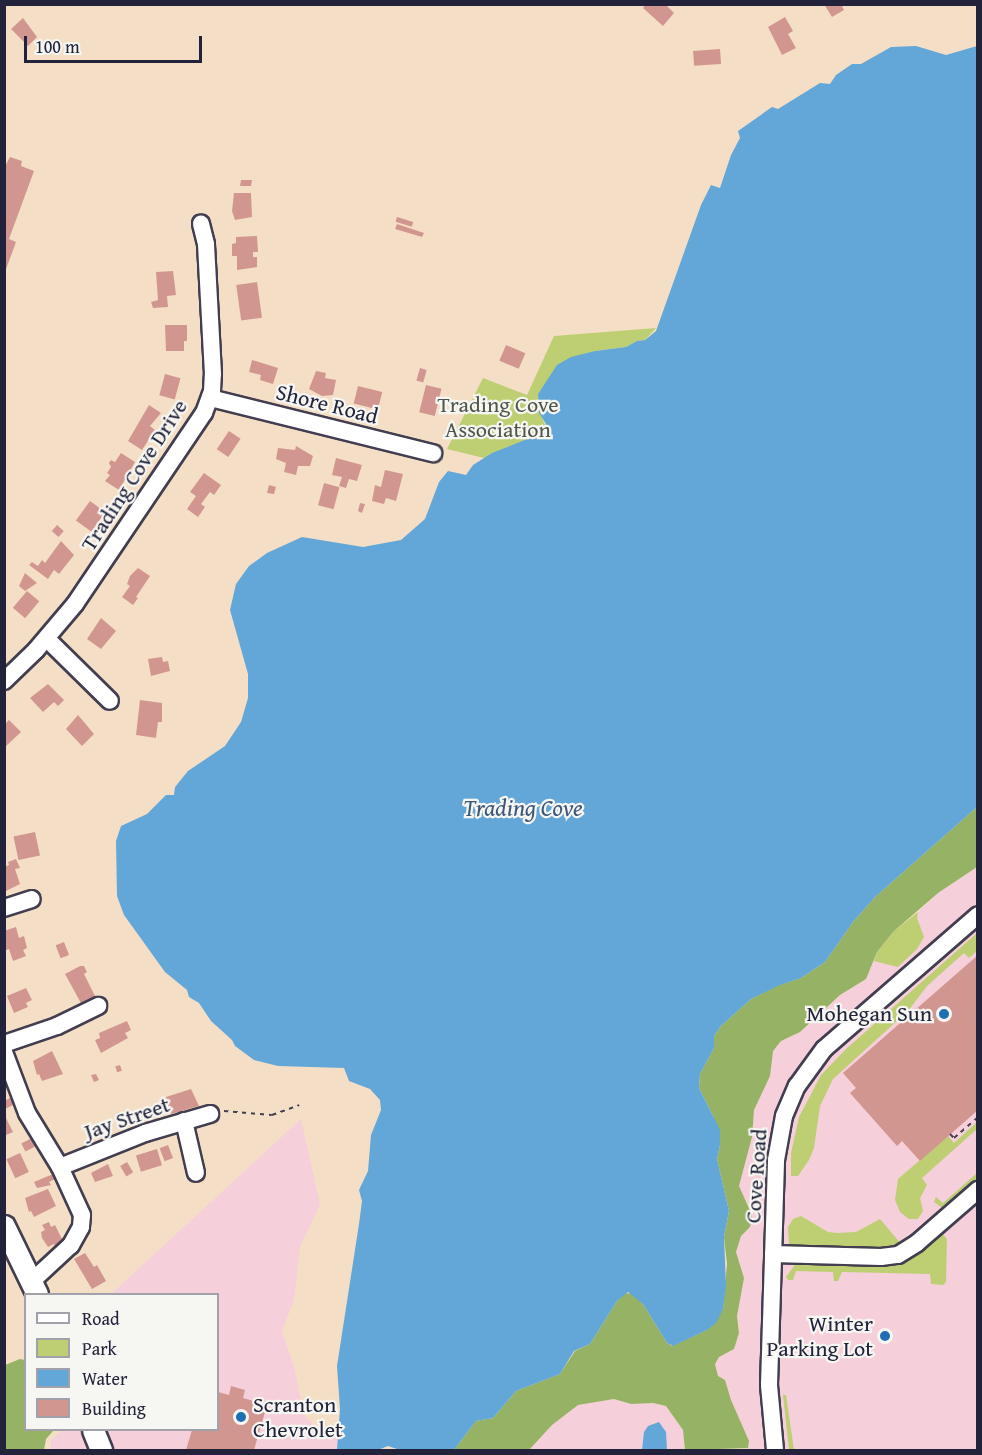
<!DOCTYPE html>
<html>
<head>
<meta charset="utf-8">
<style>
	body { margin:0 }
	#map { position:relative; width:982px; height:1455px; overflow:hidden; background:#f4dfc6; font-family:"Gentium Book Plus",serif }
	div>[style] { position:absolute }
	.built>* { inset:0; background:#f5cfda }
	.green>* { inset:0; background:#bdcf72 }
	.forest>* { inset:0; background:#96b264 }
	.water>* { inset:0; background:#62a7d8 }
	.building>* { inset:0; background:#d29690; transform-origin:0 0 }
	.path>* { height:2px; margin-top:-1px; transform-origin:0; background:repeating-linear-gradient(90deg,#423e50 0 4.5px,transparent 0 9px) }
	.roads { filter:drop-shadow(2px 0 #423e50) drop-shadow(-2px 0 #423e50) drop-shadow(0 2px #423e50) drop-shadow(0 -2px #423e50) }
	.minor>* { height:16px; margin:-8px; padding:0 8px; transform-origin:8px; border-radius:8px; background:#fff }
	.major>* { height:21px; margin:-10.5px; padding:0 10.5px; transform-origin:10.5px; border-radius:10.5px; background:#fff }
	.dots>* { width:16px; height:16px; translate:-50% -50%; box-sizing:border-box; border:3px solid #f6f6f2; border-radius:50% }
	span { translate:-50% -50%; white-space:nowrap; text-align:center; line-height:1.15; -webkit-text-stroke:4.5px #f6f6f2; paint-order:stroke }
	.street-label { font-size:22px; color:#22223b }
	.park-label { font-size:22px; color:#50564c }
	.poi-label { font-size:22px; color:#22223b }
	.right { translate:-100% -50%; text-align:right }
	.left { translate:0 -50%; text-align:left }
	.water-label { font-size:24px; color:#3c577a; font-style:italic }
	.frame { position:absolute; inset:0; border:6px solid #22223b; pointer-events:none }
	.legend { position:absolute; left:24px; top:1293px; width:195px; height:138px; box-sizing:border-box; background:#f6f6f2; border:2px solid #a1a1a9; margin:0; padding:8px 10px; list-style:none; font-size:18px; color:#22223b }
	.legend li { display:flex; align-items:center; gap:12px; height:30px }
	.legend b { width:30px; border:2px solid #a1a1a9 }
	.scale { position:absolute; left:24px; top:36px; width:178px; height:27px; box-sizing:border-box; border:3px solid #22223b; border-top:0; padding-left:8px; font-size:18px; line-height:21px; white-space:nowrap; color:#22223b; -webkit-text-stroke:4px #f6f6f2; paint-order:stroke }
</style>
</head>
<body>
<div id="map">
	<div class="built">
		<div style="clip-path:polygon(977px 867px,977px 1450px,743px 1450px,748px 1448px,749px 1441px,731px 1400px,725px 1380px,718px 1376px,715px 1364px,719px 1357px,734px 1349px,740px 1329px,737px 1316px,744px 1278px,736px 1252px,741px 1236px,750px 1227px,751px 1207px,739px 1190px,739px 1186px,752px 1137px,754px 1110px,770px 1076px,773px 1051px,781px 1041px,800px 1032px,840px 995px,866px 979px,877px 952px,938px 893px)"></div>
		<div style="clip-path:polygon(301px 1119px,320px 1205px,300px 1247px,294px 1300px,282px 1331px,294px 1367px,304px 1415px,326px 1438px,339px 1424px,337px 1449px,340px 1450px,51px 1450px,51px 1440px,63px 1430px,218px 1430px,218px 1294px,111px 1294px)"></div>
		<div style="clip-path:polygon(614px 1399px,631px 1404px,653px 1403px,666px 1406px,683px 1430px,685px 1450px,529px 1450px,552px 1425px,578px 1405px)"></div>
	</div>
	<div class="green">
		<div style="clip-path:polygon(656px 328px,645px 340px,637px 341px,626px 347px,595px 351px,545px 384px,538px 394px,539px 411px,546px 427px,535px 438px,484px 458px,447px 449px,483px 378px,527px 395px,554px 336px)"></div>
		<div style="clip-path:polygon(918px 912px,917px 918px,924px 937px,917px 949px,898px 967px,874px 961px,877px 952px,893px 932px)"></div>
		<div style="clip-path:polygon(977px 933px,977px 951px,969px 958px,964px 953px,927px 986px,908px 1011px,833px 1079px,820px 1106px,814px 1148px,809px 1160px,798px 1176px,791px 1176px,791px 1153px,799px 1117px,821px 1075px,846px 1049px)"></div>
		<div style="clip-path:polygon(977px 1122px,977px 1129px,922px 1178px,927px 1185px,920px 1198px,923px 1211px,918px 1219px,909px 1219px,900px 1212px,895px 1200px,898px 1179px,948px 1136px,954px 1143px)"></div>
		<div style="clip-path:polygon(977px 1173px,977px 1181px,945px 1210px,934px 1202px,936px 1197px,943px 1203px)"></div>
		<div style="clip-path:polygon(801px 1216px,828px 1232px,837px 1233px,856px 1232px,880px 1219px,902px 1245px,880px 1251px,789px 1246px,788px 1227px,793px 1219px)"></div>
		<div style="clip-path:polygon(939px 1234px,943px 1234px,947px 1239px,946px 1282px,943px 1285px,931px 1284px,930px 1274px,842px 1272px,838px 1281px,834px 1281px,833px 1272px,796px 1271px,793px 1280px,788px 1280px,786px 1277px,797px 1262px,885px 1264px)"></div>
		<div style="clip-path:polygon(783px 1395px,786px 1395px,794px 1450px,789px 1450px)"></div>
	</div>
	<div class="forest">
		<div style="clip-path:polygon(977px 807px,977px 867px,938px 893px,893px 932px,877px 952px,866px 979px,840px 995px,800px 1032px,781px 1041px,773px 1051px,770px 1076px,754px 1110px,752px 1137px,739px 1186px,752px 1215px,750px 1227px,741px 1236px,736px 1252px,744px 1278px,737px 1316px,739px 1333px,734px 1349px,719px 1357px,715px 1364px,718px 1376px,725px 1380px,731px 1400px,749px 1441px,748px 1448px,685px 1450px,683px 1430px,666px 1406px,653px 1403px,631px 1404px,614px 1399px,578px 1405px,552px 1425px,529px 1450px,454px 1450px,476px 1421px,493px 1418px,516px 1391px,560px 1374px,575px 1351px,590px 1344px,617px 1301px,625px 1293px,633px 1294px,643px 1304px,667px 1343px,672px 1346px,707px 1330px,723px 1309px,727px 1264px,724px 1237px,729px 1211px,717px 1159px,720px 1145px,713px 1116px,699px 1088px,700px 1074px,714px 1048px,714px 1036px,721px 1026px,751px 999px,779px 985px,801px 978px,825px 962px,853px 922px,875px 897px)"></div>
		<div style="clip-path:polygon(20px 1359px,25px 1360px,26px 1430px,54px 1430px,46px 1439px,44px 1450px,5px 1450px,5px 1365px)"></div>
	</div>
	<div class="water">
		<div style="clip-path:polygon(916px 46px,946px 55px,977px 46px,977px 807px,875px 897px,853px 922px,825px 962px,801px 978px,780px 985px,751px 999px,721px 1026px,714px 1036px,714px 1048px,700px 1074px,699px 1088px,720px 1130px,720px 1145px,717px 1159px,729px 1211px,724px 1237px,726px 1285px,723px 1309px,716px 1323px,707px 1330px,673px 1346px,667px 1343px,643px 1304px,628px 1292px,617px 1301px,590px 1344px,574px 1351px,560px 1374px,516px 1391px,493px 1418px,476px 1421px,454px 1450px,400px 1450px,388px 1446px,378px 1450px,340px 1450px,337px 1449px,340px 1409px,337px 1366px,359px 1224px,362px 1201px,359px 1190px,368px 1171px,371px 1135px,381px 1110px,380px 1100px,370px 1089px,349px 1081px,344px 1068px,278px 1066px,254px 1060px,235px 1046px,232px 1040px,211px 1021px,199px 1003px,189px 997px,187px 990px,165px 972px,124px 915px,117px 896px,116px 841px,121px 826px,147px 814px,166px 795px,174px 795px,175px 787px,188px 771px,225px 746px,241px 722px,248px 698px,248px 674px,230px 610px,236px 584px,249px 566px,267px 553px,302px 537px,363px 547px,401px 540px,425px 519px,439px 482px,448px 471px,466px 475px,473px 465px,492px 453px,540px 434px,546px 424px,539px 413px,538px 394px,557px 365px,571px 357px,595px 351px,626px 347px,637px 341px,645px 340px,656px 331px,701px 205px,711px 185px,720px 188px,731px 155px,740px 138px,738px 131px,772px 107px,778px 109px,820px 83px,830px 84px,836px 75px,852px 64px,861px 64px,891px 47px)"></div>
		<div style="clip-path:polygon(659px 1422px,666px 1432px,667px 1450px,642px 1450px,644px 1432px,648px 1426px)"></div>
	</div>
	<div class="building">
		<div style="clip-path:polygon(646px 4px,665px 4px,674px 13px,663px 26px,643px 8px)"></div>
		<div style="clip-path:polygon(824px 4px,841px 4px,844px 10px,832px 17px)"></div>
		<div style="clip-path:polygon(785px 17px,793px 31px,788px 34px,796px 48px,782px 55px,768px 27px)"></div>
		<div style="clip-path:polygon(23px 18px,37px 37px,28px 46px,11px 29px)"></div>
		<div style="left:720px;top:49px;width:15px;height:27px;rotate:86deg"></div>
		<div style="clip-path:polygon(10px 157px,22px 161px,21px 166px,34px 171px,9px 239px,16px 242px,5px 272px,4px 168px)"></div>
		<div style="clip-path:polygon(241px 180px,252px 180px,251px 186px,240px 186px)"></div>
		<div style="clip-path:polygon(234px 193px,251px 193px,252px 217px,235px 220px,232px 211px)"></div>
		<div style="left:397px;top:217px;width:17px;height:5px;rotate:17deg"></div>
		<div style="clip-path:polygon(397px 224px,424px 233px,422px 237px,395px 229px)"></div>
		<div style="clip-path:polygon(257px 236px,258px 252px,253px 252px,253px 257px,257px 257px,257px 267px,237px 270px,237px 256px,232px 256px,232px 244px,236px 243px,236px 237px)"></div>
		<div style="clip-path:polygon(173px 271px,176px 295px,167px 296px,168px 307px,153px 308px,151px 302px,158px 300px,156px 272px)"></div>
		<div style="left:257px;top:282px;width:36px;height:21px;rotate:82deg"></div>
		<div style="clip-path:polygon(165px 325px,187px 325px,187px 341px,184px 341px,184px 351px,166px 351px)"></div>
		<div style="left:506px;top:345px;width:21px;height:17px;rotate:23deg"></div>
		<div style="clip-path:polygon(252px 360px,278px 368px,273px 384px,260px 380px,261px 375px,249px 372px)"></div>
		<div style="left:420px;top:368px;width:7px;height:13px;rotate:16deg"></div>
		<div style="clip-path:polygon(316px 371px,326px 373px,325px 378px,336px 380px,333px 395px,322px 396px,309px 389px)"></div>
		<div style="left:165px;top:374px;width:16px;height:22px;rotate:15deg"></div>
		<div style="left:426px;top:385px;width:16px;height:28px;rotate:14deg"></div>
		<div style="left:358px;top:386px;width:25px;height:18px;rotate:14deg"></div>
		<div style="clip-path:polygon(149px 405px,161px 413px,150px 426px,155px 430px,142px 450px,128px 441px)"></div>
		<div style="left:229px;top:431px;width:14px;height:22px;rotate:34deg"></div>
		<div style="clip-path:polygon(296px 446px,313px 456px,310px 466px,298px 466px,296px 475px,284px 472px,286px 463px,276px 459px,278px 448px,295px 450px)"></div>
		<div style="clip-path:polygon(121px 453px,135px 462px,119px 490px,105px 481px,110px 475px,107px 473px,111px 467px,109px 463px,111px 460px,115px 462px)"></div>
		<div style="clip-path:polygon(336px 458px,362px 465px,357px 481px,349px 479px,346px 488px,339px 486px,342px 477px,332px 475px)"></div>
		<div style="clip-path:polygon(385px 470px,403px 474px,396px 501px,386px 498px,384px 504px,372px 501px,375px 485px,381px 487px)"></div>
		<div style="clip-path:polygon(204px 473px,221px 485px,214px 495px,210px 492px,201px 504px,205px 507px,198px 517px,187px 509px,196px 496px,190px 492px)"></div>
		<div style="left:324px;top:483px;width:16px;height:23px;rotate:15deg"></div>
		<div style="clip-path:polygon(269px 485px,276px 487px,274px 494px,267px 493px)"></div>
		<div style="left:90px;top:501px;width:19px;height:24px;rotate:36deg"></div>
		<div style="clip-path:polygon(360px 503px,365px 504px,362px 513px,358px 511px)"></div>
		<div style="left:57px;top:525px;width:9px;height:8px;rotate:41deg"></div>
		<div style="clip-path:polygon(61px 541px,74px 555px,59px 574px,54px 570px,48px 579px,29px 565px,32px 562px,38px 566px,42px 560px,45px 563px)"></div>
		<div style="clip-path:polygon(138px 568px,150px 576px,136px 597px,138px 598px,133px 605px,122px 597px,130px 586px,127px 584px,130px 576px)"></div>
		<div style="clip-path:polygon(25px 573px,37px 583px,25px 591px,19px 586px)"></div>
		<div style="left:27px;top:591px;width:16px;height:22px;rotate:40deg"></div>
		<div style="clip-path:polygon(101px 618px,116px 631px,101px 649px,87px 639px)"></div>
		<div style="clip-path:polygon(162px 657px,163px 662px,168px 661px,170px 671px,151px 676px,148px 659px)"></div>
		<div style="clip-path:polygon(48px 684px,64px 700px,58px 706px,54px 702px,43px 712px,30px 698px)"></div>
		<div style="clip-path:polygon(140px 700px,162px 703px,162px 722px,158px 722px,156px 738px,136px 735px)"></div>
		<div style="clip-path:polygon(78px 715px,94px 734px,82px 746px,66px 729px)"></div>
		<div style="clip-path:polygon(9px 720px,21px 732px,4px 748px,4px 725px)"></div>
		<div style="left:35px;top:832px;width:24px;height:22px;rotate:78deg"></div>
		<div style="clip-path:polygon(16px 859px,20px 868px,15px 869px,20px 884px,6px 891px,4px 867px,9px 865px,8px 862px)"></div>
		<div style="clip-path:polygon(16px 927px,19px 938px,24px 936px,27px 948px,23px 950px,26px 956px,13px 961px,9px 949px,4px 951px,4px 931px)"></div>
		<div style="left:64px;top:942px;width:14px;height:9px;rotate:69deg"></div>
		<div style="clip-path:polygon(978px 955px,978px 1110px,920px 1161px,902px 1141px,897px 1146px,850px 1093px,856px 1088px,843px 1073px)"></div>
		<div style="clip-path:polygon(80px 966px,84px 966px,87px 972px,84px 974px,96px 998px,82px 1005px,65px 974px)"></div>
		<div style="clip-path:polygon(26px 988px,32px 1000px,26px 1003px,28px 1007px,14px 1013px,7px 996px)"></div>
		<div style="clip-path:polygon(127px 1021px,131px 1030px,125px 1033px,128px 1038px,101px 1053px,95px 1040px,100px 1038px,99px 1033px)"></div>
		<div style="clip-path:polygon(52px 1051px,63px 1074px,42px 1081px,39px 1074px,37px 1075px,33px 1061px)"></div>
		<div style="left:120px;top:1065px;width:6px;height:5px;rotate:72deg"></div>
		<div style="clip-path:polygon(96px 1074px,99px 1080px,94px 1082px,91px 1075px)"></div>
		<div style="clip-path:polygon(191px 1089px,199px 1106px,171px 1114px,166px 1097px)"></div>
		<div style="clip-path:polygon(12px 1097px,15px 1104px,5px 1109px,4px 1101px)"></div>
		<div style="clip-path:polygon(4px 1114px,13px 1132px,4px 1136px)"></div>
		<div style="left:32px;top:1138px;width:9px;height:12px;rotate:63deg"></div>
		<div style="left:168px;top:1145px;width:14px;height:9px;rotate:69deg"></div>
		<div style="left:157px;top:1149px;width:17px;height:22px;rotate:73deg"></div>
		<div style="left:20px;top:1153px;width:21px;height:15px;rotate:65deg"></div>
		<div style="left:127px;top:1162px;width:12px;height:8px;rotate:59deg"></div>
		<div style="clip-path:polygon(108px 1164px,113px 1176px,95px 1182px,91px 1173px)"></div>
		<div style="clip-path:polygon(53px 1174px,55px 1179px,49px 1182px,51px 1185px,37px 1188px,34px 1182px)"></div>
		<div style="clip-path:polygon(48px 1189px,56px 1206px,34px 1217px,31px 1211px,29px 1212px,25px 1198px)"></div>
		<div style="clip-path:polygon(49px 1222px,51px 1227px,55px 1225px,62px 1239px,55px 1247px,54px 1244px,48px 1247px,42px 1238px,41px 1232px,45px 1230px,42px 1225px)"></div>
		<div style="clip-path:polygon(85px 1253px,94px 1267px,97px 1265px,106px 1281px,92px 1289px,74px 1259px)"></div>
		<div style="clip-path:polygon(231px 1386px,245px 1390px,243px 1398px,267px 1405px,254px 1450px,186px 1450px,192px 1430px,218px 1430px,218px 1392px,229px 1395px)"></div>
	</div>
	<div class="path">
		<div style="left:224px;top:1111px;width:48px;rotate:4.8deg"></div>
		<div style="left:272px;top:1115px;width:29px;rotate:-20deg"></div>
		<div style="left:950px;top:1134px;width:6px;rotate:45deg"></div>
		<div style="left:954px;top:1138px;width:32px;rotate:-41deg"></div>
	</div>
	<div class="roads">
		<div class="minor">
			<div style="left:210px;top:398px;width:230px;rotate:13.9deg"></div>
			<div style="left:47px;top:639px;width:88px;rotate:44.5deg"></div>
			<div style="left:4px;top:681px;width:45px;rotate:-44.1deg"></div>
			<div style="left:36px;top:650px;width:60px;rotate:-49.7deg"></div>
			<div style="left:75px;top:604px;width:230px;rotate:-56deg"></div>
			<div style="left:204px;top:413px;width:23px;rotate:-70deg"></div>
			<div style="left:212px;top:391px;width:17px;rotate:-87deg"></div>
			<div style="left:213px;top:374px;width:130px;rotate:-93.1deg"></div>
			<div style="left:206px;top:244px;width:21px;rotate:-104deg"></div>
			<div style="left:4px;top:908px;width:29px;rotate:-18deg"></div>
			<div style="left:4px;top:1044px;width:56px;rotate:-18.8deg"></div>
			<div style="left:57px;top:1026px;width:46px;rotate:-26deg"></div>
			<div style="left:4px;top:1052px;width:65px;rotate:69.3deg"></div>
			<div style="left:27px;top:1113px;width:63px;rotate:58.6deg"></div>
			<div style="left:60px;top:1167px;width:53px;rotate:65.4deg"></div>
			<div style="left:82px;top:1215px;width:12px;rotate:95deg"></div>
			<div style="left:81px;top:1227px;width:21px;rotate:119deg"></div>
			<div style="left:71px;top:1245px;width:54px;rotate:137.2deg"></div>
			<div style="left:184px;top:1121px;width:53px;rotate:77deg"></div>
			<div style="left:60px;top:1167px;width:92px;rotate:-21.8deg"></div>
			<div style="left:145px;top:1133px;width:68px;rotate:-16.3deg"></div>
			<div style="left:773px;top:1254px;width:108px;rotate:1.6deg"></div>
			<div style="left:881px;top:1257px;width:17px;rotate:-7deg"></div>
			<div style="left:898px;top:1255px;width:22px;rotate:-32deg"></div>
			<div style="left:917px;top:1243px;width:81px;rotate:-41deg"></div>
			<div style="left:775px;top:1450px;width:65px;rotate:-95.3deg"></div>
			<div style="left:769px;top:1385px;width:225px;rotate:-88.2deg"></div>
			<div style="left:776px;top:1160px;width:45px;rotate:-79.7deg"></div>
			<div style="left:784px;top:1116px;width:33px;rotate:-67deg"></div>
			<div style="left:797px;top:1086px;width:46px;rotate:-53.9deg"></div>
			<div style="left:824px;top:1049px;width:204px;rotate:-41deg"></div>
		</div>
		<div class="major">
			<div style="left:4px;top:1226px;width:76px;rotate:64.1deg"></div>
			<div style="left:93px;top:1430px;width:22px;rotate:68deg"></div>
		</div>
	</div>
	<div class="dots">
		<div style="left:944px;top:1014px;background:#1f6fb2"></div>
		<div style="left:885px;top:1336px;background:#1f6fb2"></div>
		<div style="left:241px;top:1417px;background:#1f6fb2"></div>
	</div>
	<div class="street-label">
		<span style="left:327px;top:404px;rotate:14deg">Shore Road</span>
		<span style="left:134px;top:475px;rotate:-57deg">Trading Cove Drive</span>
		<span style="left:127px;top:1118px;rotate:-19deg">Jay Street</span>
		<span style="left:756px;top:1176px;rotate:-86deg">Cove Road</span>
	</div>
	<div class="park-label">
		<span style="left:498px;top:417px">Trading Cove<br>Association</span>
	</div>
	<div class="poi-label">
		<span class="right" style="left:932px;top:1014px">Mohegan Sun</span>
		<span class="right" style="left:873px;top:1336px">Winter<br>Parking Lot</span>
		<span class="left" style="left:253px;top:1417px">Scranton<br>Chevrolet</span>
	</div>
	<div class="water-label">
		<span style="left:523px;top:808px">Trading Cove</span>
	</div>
	<div class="frame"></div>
	<ul class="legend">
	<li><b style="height:8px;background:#fff"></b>Road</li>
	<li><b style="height:16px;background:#bdcf72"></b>Park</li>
	<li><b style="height:16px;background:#62a7d8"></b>Water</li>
	<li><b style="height:16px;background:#d29690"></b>Building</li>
	</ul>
	<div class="scale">100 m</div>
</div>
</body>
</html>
